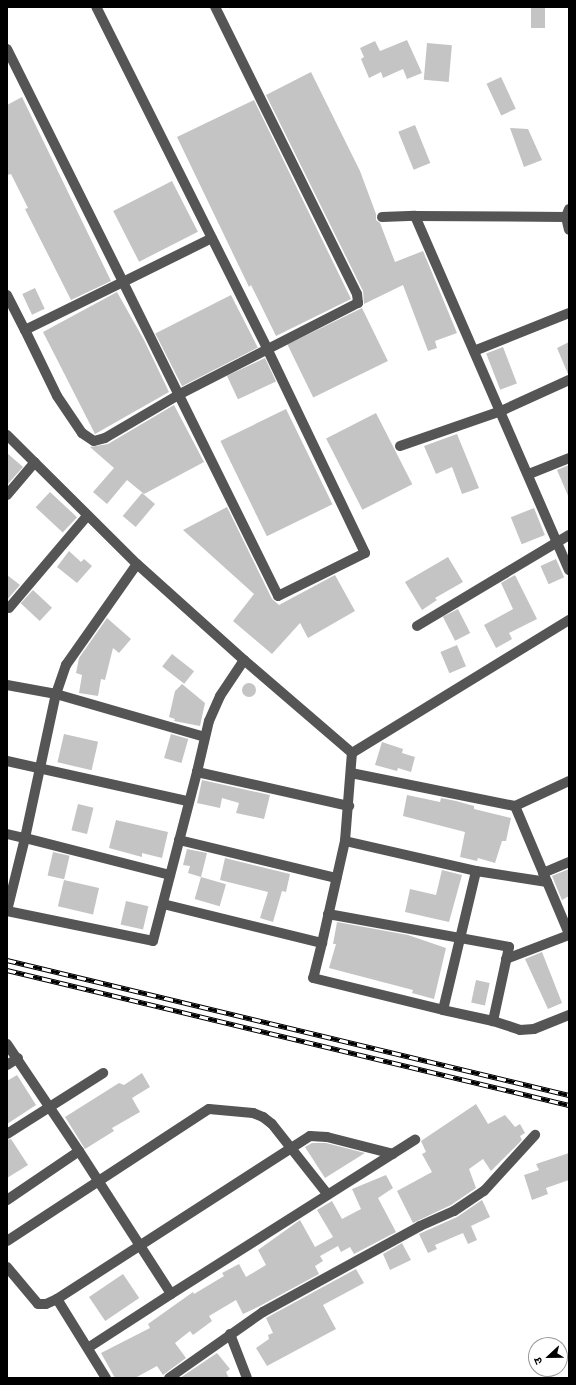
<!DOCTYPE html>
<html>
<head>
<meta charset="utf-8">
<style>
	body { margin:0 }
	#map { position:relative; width:576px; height:1385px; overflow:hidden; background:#fff; font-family:Inter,"Noto Sans Devanagari",sans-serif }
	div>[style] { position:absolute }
	.building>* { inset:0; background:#c4c4c4; transform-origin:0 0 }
	.round { border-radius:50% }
	.minor>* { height:10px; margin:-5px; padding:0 5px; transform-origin:5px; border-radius:5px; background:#555 }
	.rail>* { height:4.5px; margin-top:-2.25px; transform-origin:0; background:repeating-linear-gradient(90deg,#fff 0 9px,#000 0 18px); box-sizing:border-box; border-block:1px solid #000 }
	span { translate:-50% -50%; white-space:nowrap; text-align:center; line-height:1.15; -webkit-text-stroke:4px #fff; paint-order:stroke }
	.frame { position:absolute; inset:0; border:8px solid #000; pointer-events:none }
	.north { position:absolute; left:528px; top:1337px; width:40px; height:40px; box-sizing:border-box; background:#fff; border:1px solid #999; border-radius:50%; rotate:248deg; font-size:11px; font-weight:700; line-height:16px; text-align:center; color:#000 }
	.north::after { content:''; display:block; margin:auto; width:14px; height:18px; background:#000; clip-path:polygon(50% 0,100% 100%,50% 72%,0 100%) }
</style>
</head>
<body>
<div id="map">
	<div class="building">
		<div style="left:531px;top:7px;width:14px;height:21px"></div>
		<div style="clip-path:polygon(407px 40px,422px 73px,407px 79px,403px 69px,383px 78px,381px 72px,369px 78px,361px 59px,364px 57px,360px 48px,375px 41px,380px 51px)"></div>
		<div style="left:427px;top:43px;width:25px;height:37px;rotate:5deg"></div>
		<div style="clip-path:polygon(311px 72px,360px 171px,376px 214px,376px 220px,380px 223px,395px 262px,423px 251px,457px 333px,435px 341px,437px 348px,428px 351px,403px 285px,364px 304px,363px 291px,266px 95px)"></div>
		<div style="left:501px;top:77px;width:35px;height:16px;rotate:65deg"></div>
		<div style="clip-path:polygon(22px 97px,111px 281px,71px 300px,25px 209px,28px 208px,11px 174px,7px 175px,7px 105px)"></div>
		<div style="clip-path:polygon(254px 100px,351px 299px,276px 336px,251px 285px,249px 287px,177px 137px)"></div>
		<div style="left:415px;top:125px;width:41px;height:18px;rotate:68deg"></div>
		<div style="clip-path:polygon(510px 128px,528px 129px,542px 160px,524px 167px)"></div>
		<div style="left:172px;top:181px;width:57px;height:66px;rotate:63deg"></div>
		<div style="left:35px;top:288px;width:23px;height:14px;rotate:65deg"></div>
		<div style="clip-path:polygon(117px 292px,144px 340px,169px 392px,95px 434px,43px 332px)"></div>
		<div style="left:231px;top:295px;width:59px;height:85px;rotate:63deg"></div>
		<div style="left:362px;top:308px;width:59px;height:83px;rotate:64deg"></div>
		<div style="clip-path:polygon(569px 342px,569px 374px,568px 374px,557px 348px)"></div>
		<div style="left:503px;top:347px;width:39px;height:18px;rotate:69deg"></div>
		<div style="left:265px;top:358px;width:26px;height:42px;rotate:65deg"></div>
		<div style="clip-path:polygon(174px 405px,204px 462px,144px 494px,127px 480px,107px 504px,93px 492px,114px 468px,90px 447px,108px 444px)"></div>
		<div style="left:286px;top:409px;width:106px;height:73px;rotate:64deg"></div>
		<div style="left:376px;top:413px;width:80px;height:56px;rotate:63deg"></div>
		<div style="clip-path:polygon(457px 434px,479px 488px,462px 494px,452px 467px,436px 474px,424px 446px)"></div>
		<div style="clip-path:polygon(7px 453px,23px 467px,7px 485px)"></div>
		<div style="clip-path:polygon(569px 465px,569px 498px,557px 470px)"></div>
		<div style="left:50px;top:492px;width:37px;height:21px;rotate:43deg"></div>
		<div style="left:142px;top:493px;width:17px;height:30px;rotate:40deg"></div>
		<div style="clip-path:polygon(227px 507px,272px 599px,279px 605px,335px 575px,355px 611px,308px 638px,300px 623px,272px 654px,233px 621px,254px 594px,183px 530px)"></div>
		<div style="left:534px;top:508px;width:29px;height:25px;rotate:68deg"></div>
		<div style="clip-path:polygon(69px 551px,81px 562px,84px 559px,92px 566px,77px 583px,57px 567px)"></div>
		<div style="clip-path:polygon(448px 557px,463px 582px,435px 598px,437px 600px,422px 610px,405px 582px)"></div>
		<div style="left:556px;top:559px;width:20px;height:17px;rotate:66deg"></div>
		<div style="clip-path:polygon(7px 575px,20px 585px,7px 600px)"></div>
		<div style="clip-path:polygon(515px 575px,537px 619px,509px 633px,512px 639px,496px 648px,484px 625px,513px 609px,501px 583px)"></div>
		<div style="left:33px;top:590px;width:26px;height:18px;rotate:43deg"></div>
		<div style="left:458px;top:609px;width:27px;height:17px;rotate:63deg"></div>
		<div style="clip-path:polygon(107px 618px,131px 639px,119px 653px,113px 648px,105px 680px,101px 679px,98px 696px,79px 693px,82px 675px,76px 673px,79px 658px)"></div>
		<div style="left:457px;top:645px;width:23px;height:18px;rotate:67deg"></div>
		<div style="left:172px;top:654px;width:28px;height:16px;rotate:38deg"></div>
		<div class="round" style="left:242px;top:683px;width:14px;height:14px"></div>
		<div style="clip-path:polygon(182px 684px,205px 703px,200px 726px,174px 721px,175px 719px,169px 717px,175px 691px)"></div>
		<div style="left:64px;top:734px;width:35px;height:29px;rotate:13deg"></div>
		<div style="left:171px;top:734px;width:18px;height:25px;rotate:16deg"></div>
		<div style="clip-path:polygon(382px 742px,403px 749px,402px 753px,415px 757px,411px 772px,398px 768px,397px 771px,375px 765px)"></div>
		<div style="clip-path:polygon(202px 780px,270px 795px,264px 819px,236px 813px,239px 803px,222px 798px,220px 808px,197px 803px)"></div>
		<div style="clip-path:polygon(407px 795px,440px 802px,441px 798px,456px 801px,474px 806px,474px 809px,511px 818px,506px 841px,502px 841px,495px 863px,478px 858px,477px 861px,460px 857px,465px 832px,403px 816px)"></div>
		<div style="left:78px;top:804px;width:16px;height:27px;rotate:14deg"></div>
		<div style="clip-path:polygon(116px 820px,168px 832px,162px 858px,142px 853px,142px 857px,109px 848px)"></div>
		<div style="clip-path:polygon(187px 849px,207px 853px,201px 877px,188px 873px,190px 866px,183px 865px)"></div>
		<div style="left:53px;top:852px;width:17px;height:24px;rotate:13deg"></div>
		<div style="clip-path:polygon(225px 858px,290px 874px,286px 892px,282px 891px,273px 922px,260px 918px,268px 892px,220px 880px)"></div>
		<div style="clip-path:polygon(569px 869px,569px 896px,562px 900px,552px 876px)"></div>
		<div style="clip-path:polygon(442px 870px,462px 875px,449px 922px,405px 912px,410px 889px,436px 895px)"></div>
		<div style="left:201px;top:877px;width:26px;height:23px;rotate:16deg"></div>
		<div style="left:64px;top:880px;width:36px;height:27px;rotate:13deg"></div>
		<div style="left:126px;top:901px;width:23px;height:24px;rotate:13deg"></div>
		<div style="clip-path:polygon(337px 922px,408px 935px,446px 948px,434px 999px,412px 993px,413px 990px,329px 968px,336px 944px,333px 944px)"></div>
		<div style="clip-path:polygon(542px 952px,562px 1003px,548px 1009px,525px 959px)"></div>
		<div style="left:476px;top:980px;width:14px;height:23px;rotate:12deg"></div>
		<div style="clip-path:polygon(142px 1073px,150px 1087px,132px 1098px,140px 1112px,112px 1128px,114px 1131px,85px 1149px,65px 1117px,119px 1083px,124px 1085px)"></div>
		<div style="clip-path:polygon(17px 1075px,36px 1105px,7px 1124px,7px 1081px)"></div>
		<div style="clip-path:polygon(476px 1104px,488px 1124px,505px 1115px,515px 1127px,520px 1124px,525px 1133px,520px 1136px,522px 1140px,491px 1171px,483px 1159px,469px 1169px,476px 1188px,451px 1205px,413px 1223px,397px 1191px,432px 1172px,422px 1154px,426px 1152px,421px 1141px)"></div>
		<div style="clip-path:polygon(11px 1139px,28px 1165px,7px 1178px,7px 1140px)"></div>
		<div style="clip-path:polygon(312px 1143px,326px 1143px,365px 1153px,325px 1178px,305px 1147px)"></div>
		<div style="clip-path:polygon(569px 1153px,569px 1180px,546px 1188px,548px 1194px,532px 1200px,524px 1175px,539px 1170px,536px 1164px)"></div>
		<div style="clip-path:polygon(386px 1175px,393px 1188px,378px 1198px,396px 1232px,354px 1254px,350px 1247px,341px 1252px,338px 1246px,320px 1256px,323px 1261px,315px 1266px,319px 1274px,258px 1307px,243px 1314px,236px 1300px,209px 1316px,212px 1321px,193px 1335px,190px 1331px,175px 1343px,186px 1358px,163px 1375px,157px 1366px,135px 1378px,115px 1378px,101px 1353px,150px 1328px,148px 1324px,193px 1292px,194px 1294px,224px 1276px,222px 1273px,239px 1264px,246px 1277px,266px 1265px,258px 1250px,300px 1220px,315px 1247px,333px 1237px,317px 1210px,332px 1201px,342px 1219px,361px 1209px,352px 1189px)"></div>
		<div style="clip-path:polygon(482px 1200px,490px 1217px,471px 1226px,477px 1240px,468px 1244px,463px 1233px,435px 1245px,437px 1249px,428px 1253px,419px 1234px,457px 1217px)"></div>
		<div style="clip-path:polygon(402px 1243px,411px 1260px,390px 1270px,383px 1254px)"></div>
		<div style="clip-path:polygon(356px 1269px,364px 1283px,323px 1305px,336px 1329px,267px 1366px,256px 1348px,269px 1339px,268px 1335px,273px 1333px,266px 1318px)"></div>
		<div style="left:123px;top:1274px;width:29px;height:41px;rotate:56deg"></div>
		<div style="clip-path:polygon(217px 1353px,230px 1369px,226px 1372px,229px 1378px,180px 1378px)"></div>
	</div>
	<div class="minor">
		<div style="left:7px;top:49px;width:260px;rotate:63.5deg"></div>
		<div style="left:123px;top:282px;width:99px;rotate:-26.3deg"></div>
		<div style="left:569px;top:209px;width:9px;rotate:111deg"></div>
		<div style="left:566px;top:217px;width:13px;rotate:77deg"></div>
		<div style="left:382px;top:217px;width:33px;rotate:-2deg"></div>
		<div style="left:566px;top:217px;width:151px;rotate:-179.6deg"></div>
		<div style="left:415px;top:216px;width:386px;rotate:66.5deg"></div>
		<div style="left:7px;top:295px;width:39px;rotate:63deg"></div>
		<div style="left:25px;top:330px;width:109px;rotate:-26.1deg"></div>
		<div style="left:123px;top:282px;width:350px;rotate:63.7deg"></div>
		<div style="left:278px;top:596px;width:97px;rotate:-26.3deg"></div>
		<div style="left:365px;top:553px;width:227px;rotate:-115.6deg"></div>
		<div style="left:267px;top:348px;width:381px;rotate:-116.6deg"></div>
		<div style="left:25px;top:330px;width:73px;rotate:64.1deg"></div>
		<div style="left:57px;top:396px;width:45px;rotate:56deg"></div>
		<div style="left:82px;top:433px;width:14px;rotate:34deg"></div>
		<div style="left:94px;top:441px;width:11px;rotate:-15deg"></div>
		<div style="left:105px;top:438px;width:87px;rotate:-30.4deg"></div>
		<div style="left:180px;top:394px;width:200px;rotate:-27.1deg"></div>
		<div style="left:358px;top:303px;width:9px;rotate:-96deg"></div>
		<div style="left:357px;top:294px;width:320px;rotate:-116.3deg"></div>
		<div style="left:474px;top:351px;width:102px;rotate:-21.8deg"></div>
		<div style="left:7px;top:435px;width:183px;rotate:44.8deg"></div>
		<div style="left:137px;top:564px;width:144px;rotate:41.9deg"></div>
		<div style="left:244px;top:660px;width:143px;rotate:40.7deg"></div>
		<div style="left:400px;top:446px;width:107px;rotate:-19.1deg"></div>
		<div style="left:501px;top:411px;width:75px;rotate:-24.5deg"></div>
		<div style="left:529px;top:474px;width:43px;rotate:-21.8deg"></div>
		<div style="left:7px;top:495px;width:43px;rotate:-49.7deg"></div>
		<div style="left:9px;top:608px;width:121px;rotate:-49.7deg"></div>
		<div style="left:417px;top:626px;width:177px;rotate:-30.9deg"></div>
		<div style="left:7px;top:685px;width:50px;rotate:10.4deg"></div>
		<div style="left:56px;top:694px;width:155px;rotate:16.1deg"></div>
		<div style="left:7px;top:761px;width:185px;rotate:12.5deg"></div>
		<div style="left:197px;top:772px;width:156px;rotate:12.6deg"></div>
		<div style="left:351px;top:773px;width:167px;rotate:11.4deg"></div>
		<div style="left:569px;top:781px;width:60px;rotate:155.2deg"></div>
		<div style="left:515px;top:806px;width:139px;rotate:67.1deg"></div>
		<div style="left:7px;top:834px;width:18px;rotate:13deg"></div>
		<div style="left:25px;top:838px;width:147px;rotate:-77.9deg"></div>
		<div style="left:56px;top:694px;width:31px;rotate:-71deg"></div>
		<div style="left:66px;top:665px;width:123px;rotate:-54.9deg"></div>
		<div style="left:179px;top:840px;width:162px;rotate:13.6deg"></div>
		<div style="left:345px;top:841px;width:88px;rotate:-85.5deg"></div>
		<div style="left:352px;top:753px;width:255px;rotate:-31.5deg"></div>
		<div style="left:543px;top:873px;width:28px;rotate:-23deg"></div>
		<div style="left:170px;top:875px;width:150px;rotate:-165.7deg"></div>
		<div style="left:25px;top:838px;width:75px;rotate:103.9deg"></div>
		<div style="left:7px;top:911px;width:149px;rotate:11.6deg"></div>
		<div style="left:153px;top:941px;width:175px;rotate:-75.4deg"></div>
		<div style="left:197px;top:772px;width:52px;rotate:-76.8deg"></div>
		<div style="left:209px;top:721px;width:27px;rotate:-66deg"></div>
		<div style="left:220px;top:696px;width:43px;rotate:-56.3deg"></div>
		<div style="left:163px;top:904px;width:164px;rotate:13.8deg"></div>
		<div style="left:322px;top:943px;width:105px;rotate:-77.3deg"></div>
		<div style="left:345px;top:841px;width:134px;rotate:12.9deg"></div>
		<div style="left:476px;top:871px;width:72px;rotate:8.8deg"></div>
		<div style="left:328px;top:914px;width:184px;rotate:10.3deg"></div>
		<div style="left:509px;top:947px;width:76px;rotate:102.2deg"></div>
		<div style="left:493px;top:1021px;width:51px;rotate:-167.6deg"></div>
		<div style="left:322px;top:943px;width:36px;rotate:104deg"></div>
		<div style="left:313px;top:978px;width:134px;rotate:13.8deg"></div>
		<div style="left:443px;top:1010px;width:143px;rotate:-76.6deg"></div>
		<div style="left:506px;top:959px;width:67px;rotate:-20.9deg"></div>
		<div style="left:493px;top:1021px;width:28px;rotate:18deg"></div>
		<div style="left:520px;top:1030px;width:14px;rotate:-4deg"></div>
		<div style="left:534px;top:1029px;width:38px;rotate:-22deg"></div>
		<div style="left:7px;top:1044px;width:129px;rotate:56.1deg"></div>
		<div style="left:7px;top:1065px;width:13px;rotate:-32deg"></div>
		<div style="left:7px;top:1134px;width:114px;rotate:-32.4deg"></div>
		<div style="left:7px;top:1200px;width:87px;rotate:-34.2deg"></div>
		<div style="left:79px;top:1151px;width:170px;rotate:57.2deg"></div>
		<div style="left:171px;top:1294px;width:99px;rotate:147deg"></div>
		<div style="left:7px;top:1241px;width:241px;rotate:-33.2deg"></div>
		<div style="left:209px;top:1109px;width:44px;rotate:5.2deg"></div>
		<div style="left:253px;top:1113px;width:11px;rotate:22deg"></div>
		<div style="left:263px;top:1117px;width:11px;rotate:38deg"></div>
		<div style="left:272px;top:1124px;width:90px;rotate:51.7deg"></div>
		<div style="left:7px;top:1267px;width:48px;rotate:50deg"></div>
		<div style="left:38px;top:1304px;width:8px"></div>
		<div style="left:46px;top:1304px;width:12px;rotate:-24deg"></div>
		<div style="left:57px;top:1299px;width:93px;rotate:58.2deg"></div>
		<div style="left:171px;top:1294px;width:289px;rotate:-32.3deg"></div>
		<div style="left:57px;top:1299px;width:301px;rotate:-32.8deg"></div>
		<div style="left:310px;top:1136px;width:17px;rotate:3deg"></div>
		<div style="left:327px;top:1137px;width:68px;rotate:14.4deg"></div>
		<div style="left:230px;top:1334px;width:47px;rotate:68.9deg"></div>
		<div style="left:169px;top:1378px;width:115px;rotate:-35.1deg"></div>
		<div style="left:263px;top:1312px;width:179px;rotate:-28.7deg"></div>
		<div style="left:420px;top:1226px;width:37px;rotate:-24deg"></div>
		<div style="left:454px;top:1211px;width:36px;rotate:-34deg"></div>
		<div style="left:484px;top:1191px;width:76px;rotate:-47.7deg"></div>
	</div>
	<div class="rail">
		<div style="left:7px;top:960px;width:578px;rotate:13.51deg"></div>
		<div style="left:7px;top:970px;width:578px;rotate:13.51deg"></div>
	</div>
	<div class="frame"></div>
	<div class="north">उ</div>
</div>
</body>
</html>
